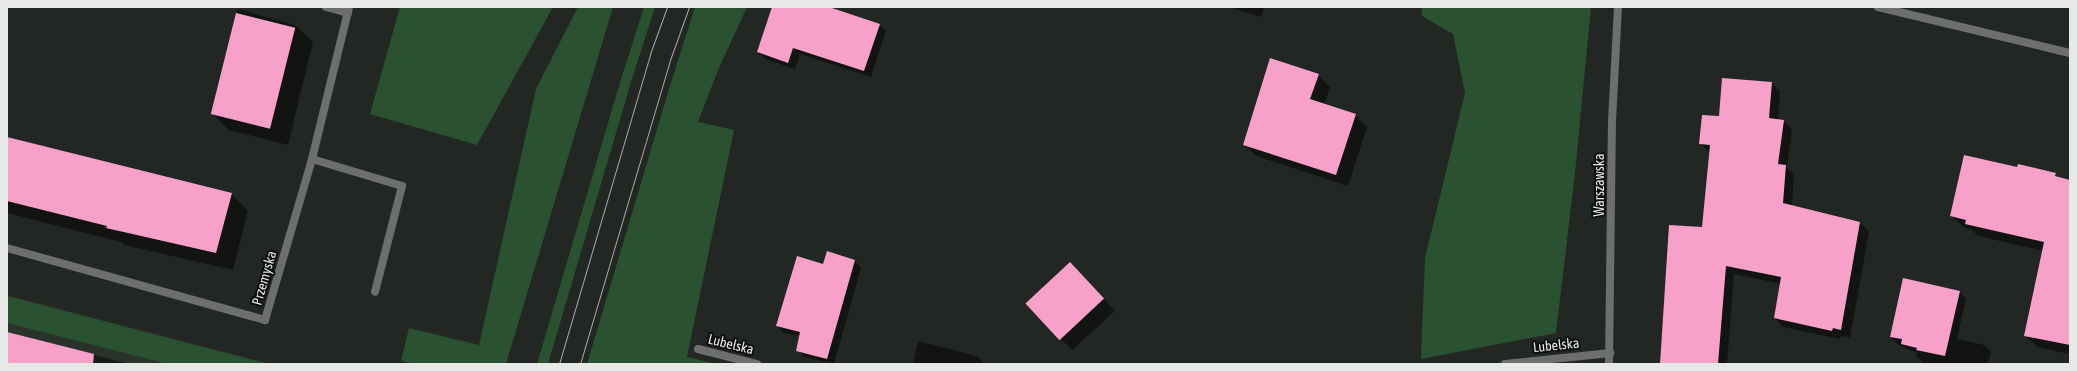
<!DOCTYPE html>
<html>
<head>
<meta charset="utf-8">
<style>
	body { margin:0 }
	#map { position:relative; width:2077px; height:371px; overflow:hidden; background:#232723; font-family:"Asap Condensed",sans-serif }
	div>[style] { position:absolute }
	.built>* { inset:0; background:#2a332b }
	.green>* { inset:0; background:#2a5130 }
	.shadow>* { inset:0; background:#0007 }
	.building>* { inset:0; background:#f7a0ca; transform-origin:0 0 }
	.service>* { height:8px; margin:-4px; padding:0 4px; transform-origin:4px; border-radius:4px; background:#6c6f6d }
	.minor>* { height:8px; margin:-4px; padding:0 4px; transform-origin:4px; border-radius:4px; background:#6c6f6d }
	.tertiary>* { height:8px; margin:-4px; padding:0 4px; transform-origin:4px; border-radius:4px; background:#6c6f6d }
	.tram>* { height:1px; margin:-0.5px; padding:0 0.5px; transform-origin:0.5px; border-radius:0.5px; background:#a6a9a6 }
	span { translate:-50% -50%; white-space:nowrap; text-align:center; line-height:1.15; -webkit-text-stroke:4px #0d0f0d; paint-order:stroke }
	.street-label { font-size:14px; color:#e6e9e6 }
	.frame { position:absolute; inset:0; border:8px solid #e6e9e6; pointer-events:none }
</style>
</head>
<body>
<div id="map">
	<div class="built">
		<div style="clip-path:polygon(7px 295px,270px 364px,7px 364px)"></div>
	</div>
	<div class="green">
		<div style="clip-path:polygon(400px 7px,553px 7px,477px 145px,370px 114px)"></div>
		<div style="clip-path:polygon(578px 7px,613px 7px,506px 364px,415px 364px,401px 361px,409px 328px,479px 345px,536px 89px)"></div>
		<div style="clip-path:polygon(644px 7px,655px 7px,631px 82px,548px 364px,537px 364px,618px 89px)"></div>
		<div style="clip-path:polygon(695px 7px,747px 7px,718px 70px,698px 122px,734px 130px,687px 357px,716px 364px,587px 364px,669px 89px)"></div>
		<div style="clip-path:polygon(1421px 7px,1591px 7px,1575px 173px,1556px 333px,1421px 359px,1425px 258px,1465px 93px,1453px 34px,1422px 16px)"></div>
		<div style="clip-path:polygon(7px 296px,269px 364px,168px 364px,7px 323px)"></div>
	</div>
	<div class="shadow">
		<div style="clip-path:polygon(773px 7px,825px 7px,879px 25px,886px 31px,871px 77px,800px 54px,795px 69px,765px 59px,758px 52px)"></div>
		<div style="clip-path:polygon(1229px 7px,1264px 7px,1261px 17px)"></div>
		<div style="clip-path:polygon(238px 9px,295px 25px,313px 42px,288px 145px,229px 130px,212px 113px)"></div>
		<div style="clip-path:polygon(1318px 75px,1330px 87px,1324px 105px,1355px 115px,1367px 127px,1348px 186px,1256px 156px,1244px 144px)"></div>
		<div style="clip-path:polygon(1771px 83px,1780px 91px,1778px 120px,1783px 121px,1792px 129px,1787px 168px,1794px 174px,1792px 206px,1860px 223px,1869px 232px,1850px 338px,1841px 336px,1840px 339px,1783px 327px,1775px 318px,1781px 284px,1734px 274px,1727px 364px,1661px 364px,1703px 228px,1710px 152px,1700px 144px,1720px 117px)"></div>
		<div style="clip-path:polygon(7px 138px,231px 194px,248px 211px,233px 270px,124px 245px,121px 242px,7px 213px)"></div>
		<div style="clip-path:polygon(2018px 168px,2055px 174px,2059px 178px,2070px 181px,2070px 354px,2037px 347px,2025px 335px,2044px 251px,1978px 236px,1972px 230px,1963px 227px,1951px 215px)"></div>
		<div style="clip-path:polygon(855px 261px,861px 268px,834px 364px,804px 357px,797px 350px,800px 336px,784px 333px,777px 326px)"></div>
		<div style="clip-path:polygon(1070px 263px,1115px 311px,1072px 350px,1060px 338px)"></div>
		<div style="clip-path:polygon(1904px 279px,1960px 292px,1966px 299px,1957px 339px,1984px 345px,1991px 351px,1988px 364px,1923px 363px,1916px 356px,1917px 353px,1897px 344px,1891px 337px)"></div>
		<div style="clip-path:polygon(7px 333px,130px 364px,7px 364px)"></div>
		<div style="clip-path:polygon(918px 341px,977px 356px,985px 364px,913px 364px)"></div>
	</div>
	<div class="building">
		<div style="clip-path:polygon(772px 7px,829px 7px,880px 24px,864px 71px,793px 48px,788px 63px,757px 52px)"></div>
		<div style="left:236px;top:13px;width:61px;height:104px;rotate:14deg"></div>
		<div style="clip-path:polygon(1270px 58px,1319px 74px,1310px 99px,1356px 114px,1336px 175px,1243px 145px)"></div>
		<div style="clip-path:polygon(1722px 78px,1772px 82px,1769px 118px,1784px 120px,1778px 164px,1786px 165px,1783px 203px,1860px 222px,1841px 330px,1833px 328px,1832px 331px,1774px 318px,1781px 277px,1726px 266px,1718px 364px,1660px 364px,1669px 225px,1702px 227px,1710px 145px,1699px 144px,1702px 115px,1719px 116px)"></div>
		<div style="clip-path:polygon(7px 137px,232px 193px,216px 253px,106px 228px,107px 226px,7px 201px)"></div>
		<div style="clip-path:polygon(1964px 155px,2017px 167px,2018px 164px,2056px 173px,2055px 176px,2070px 180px,2070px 345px,2024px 336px,2044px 242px,1965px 224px,1966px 220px,1950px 216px)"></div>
		<div style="clip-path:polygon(827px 251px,855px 260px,827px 359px,796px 351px,800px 332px,776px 326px,797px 256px,823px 264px)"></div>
		<div style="left:1070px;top:262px;width:50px;height:61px;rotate:47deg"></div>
		<div style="clip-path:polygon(1903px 278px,1960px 291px,1945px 356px,1916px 350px,1917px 348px,1901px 344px,1902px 339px,1890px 337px)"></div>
		<div style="clip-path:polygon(7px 332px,94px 354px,93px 364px,7px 364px)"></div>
	</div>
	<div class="service">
		<div style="left:326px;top:7px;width:23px;rotate:15deg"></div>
		<div style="left:1878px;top:7px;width:197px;rotate:13.5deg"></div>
		<div style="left:312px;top:159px;width:94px;rotate:16.7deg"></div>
		<div style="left:402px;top:186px;width:109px;rotate:104.3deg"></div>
	</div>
	<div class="minor">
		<div style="left:7px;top:248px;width:268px;rotate:15.6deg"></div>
		<div style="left:265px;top:320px;width:168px;rotate:-73.7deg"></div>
		<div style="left:312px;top:159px;width:156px;rotate:-76.3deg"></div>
		<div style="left:698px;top:349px;width:61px;rotate:14.3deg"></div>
		<div style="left:1505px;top:364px;width:106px;rotate:-6deg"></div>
	</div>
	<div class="tertiary">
		<div style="left:1609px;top:364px;width:243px;rotate:-89.3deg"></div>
		<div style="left:1612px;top:121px;width:114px;rotate:-87deg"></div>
	</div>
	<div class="tram">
		<div style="left:559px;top:364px;width:323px;rotate:-73.6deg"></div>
		<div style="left:650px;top:54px;width:50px;rotate:-70.1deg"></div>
		<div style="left:580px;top:364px;width:317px;rotate:-73.5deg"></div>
		<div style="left:670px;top:60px;width:56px;rotate:-70.3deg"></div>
	</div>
	<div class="street-label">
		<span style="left:1599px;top:185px;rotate:-90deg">Warszawska</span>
		<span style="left:264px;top:278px;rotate:-74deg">Przemyska</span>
		<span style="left:731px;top:344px;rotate:14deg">Lubelska</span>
		<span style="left:1556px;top:345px;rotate:-6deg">Lubelska</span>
	</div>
	<div class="frame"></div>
</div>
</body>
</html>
